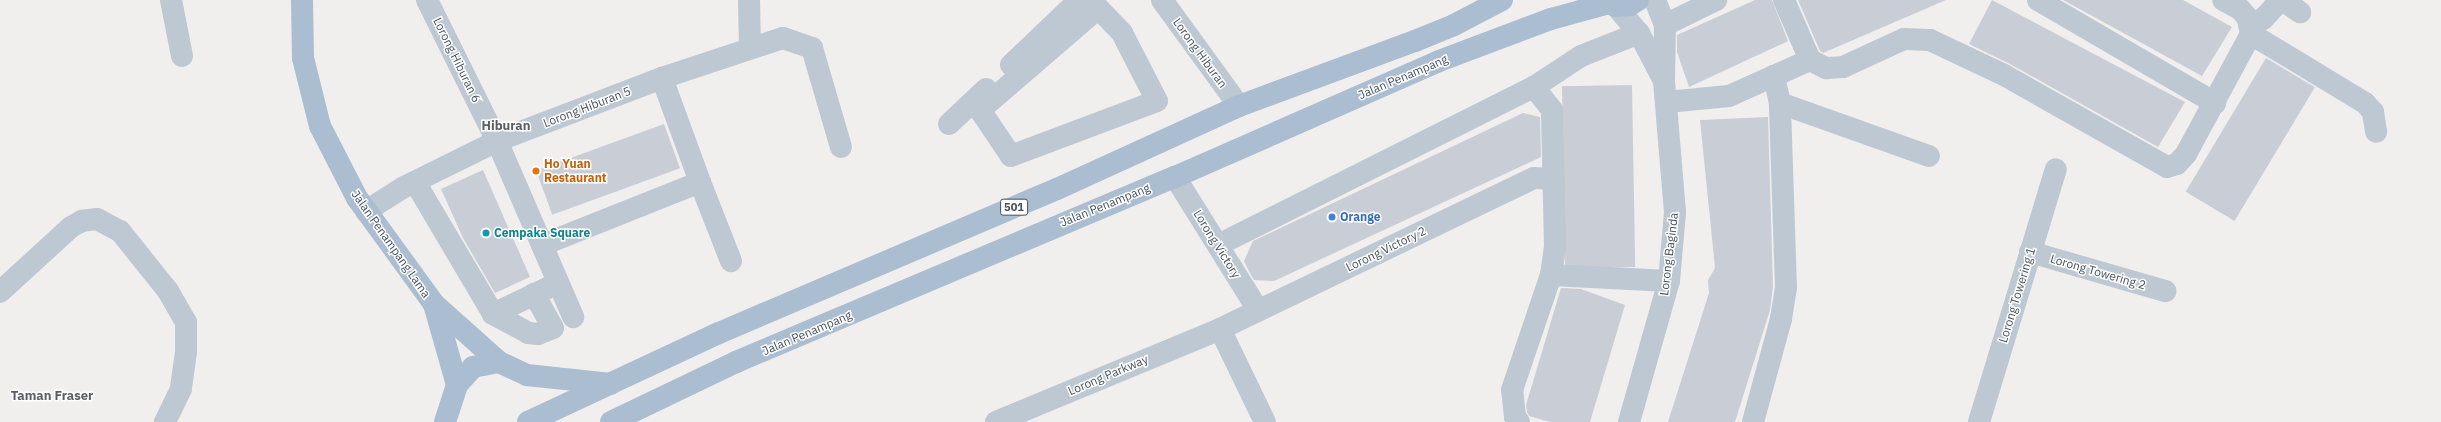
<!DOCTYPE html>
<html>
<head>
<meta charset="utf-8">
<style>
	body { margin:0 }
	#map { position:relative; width:2441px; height:422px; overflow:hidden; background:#f1eeee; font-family:"IBM Plex Sans",sans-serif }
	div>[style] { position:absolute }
	.building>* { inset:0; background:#c9cdd5; transform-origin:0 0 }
	.minor>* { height:22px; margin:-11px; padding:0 11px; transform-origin:11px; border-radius:11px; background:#bdc8d2 }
	.major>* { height:22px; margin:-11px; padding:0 11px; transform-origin:11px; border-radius:11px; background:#aabdd1 }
	.dots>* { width:11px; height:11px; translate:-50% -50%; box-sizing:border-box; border:2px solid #fff; border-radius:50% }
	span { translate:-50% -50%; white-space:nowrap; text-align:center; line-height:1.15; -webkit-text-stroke:3px #fff; paint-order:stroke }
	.shield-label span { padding:1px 3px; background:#fff; border:1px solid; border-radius:3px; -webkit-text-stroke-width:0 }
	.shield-label { font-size:11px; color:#44515e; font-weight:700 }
	.street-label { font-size:12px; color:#44515e }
	.food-label { font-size:12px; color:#c56008; font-weight:700 }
	.left { translate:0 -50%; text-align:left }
	.shop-label { font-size:12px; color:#366cbe; font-weight:700 }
	.culture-label { font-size:12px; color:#0d838f; font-weight:700 }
	.neighbourhood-label { font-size:13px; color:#5a5e64; font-weight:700 }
</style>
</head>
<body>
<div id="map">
	<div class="building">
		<div style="clip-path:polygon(1755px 0,1772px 0,1788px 41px,1689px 87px,1677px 52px,1677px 35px)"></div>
		<div style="clip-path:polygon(1798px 0,1946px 0,1823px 53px,1820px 51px)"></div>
		<div style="clip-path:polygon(1992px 0,2185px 102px,2158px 147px,2010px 64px,1969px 44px)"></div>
		<div style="clip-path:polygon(2063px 0,2183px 0,2232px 27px,2202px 76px)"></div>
		<div style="left:2266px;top:58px;width:57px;height:156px;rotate:31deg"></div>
		<div style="left:1632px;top:85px;width:182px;height:70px;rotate:89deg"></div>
		<div style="clip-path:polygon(1523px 113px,1540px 117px,1541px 157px,1274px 281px,1254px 280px,1250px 273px,1244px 261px,1253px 241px)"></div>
		<div style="clip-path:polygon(1768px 117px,1773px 287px,1770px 310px,1735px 422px,1668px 422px,1709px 293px,1708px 280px,1715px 268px,1700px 120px)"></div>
		<div style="left:664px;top:124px;width:47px;height:136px;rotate:70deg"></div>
		<div style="clip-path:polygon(483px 170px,530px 277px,495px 293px,463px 238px,441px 189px)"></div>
		<div style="clip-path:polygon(1561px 288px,1581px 289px,1625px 305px,1590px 422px,1550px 422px,1529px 416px,1527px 412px,1526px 405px)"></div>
	</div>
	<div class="minor">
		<div style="left:171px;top:0;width:57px;rotate:78.9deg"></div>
		<div style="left:427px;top:0;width:157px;rotate:63.6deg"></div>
		<div style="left:497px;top:141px;width:192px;rotate:66.6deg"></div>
		<div style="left:749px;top:0;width:48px;rotate:88.8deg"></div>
		<div style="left:1162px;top:0;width:131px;rotate:54deg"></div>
		<div style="left:1784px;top:0;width:65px;rotate:66.6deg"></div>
		<div style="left:1810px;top:60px;width:18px;rotate:27deg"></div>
		<div style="left:1826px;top:68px;width:17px;rotate:-3deg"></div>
		<div style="left:1843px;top:67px;width:67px;rotate:-24.7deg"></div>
		<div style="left:1904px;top:39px;width:26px;rotate:2deg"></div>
		<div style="left:1930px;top:40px;width:82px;rotate:25.3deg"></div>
		<div style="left:2004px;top:75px;width:187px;rotate:29.4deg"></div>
		<div style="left:2167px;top:167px;width:10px;rotate:-17deg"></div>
		<div style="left:2177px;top:164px;width:13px;rotate:-48deg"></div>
		<div style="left:2186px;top:154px;width:136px;rotate:-61.6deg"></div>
		<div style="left:2251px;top:34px;width:16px;rotate:-101deg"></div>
		<div style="left:2248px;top:18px;width:12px;rotate:-132deg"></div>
		<div style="left:2240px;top:9px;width:19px;rotate:-152deg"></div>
		<div style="left:2038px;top:0;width:205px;rotate:30.2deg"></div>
		<div style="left:2282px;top:0;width:22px;rotate:34deg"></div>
		<div style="left:1616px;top:6px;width:35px;rotate:50deg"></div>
		<div style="left:1639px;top:33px;width:52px;rotate:62.4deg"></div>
		<div style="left:1098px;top:8px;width:35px;rotate:46deg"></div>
		<div style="left:1122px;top:33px;width:76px;rotate:62.8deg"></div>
		<div style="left:1157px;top:101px;width:156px;rotate:159.4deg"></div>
		<div style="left:1011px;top:156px;width:55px;rotate:-124deg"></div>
		<div style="left:980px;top:110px;width:156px;rotate:-40.8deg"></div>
		<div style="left:2249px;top:24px;width:15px;rotate:-20deg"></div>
		<div style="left:2263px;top:19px;width:26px;rotate:-47deg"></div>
		<div style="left:1665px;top:25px;width:57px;rotate:-26.1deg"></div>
		<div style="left:2251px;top:34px;width:133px;rotate:31.2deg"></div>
		<div style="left:2365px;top:103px;width:12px;rotate:48deg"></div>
		<div style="left:2373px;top:112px;width:20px;rotate:81deg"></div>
		<div style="left:1011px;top:65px;width:94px;rotate:-43.7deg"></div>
		<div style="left:1667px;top:102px;width:62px;rotate:-5.5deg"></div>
		<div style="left:1729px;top:96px;width:89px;rotate:-24deg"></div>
		<div style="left:1780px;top:103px;width:158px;rotate:19.6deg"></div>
		<div style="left:949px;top:124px;width:51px;rotate:-43.4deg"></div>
		<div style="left:1175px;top:177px;width:157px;rotate:58deg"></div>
		<div style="left:415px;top:182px;width:153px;rotate:59.4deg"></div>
		<div style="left:493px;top:314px;width:72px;rotate:-25.5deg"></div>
		<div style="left:700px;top:182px;width:85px;rotate:68.6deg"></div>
		<div style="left:366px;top:211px;width:45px;rotate:-32.3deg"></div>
		<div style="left:404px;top:187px;width:104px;rotate:-26.3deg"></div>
		<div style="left:497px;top:141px;width:177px;rotate:-20.9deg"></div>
		<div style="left:662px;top:78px;width:127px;rotate:-18.3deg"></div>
		<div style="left:783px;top:38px;width:31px;rotate:19deg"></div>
		<div style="left:812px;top:48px;width:103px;rotate:73.7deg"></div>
		<div style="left:542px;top:245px;width:170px;rotate:-21.7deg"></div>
		<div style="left:700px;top:182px;width:111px;rotate:-110.1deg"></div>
		<div style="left:1218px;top:245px;width:353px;rotate:-26.6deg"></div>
		<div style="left:1534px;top:87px;width:56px;rotate:-33.4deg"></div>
		<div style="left:1581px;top:56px;width:62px;rotate:-21.6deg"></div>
		<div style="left:2030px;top:252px;width:141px;rotate:16.1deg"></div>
		<div style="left:1551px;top:275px;width:118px;rotate:2.9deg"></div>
		<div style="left:0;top:292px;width:96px;rotate:-42.5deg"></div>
		<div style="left:71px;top:227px;width:13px;rotate:-29deg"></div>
		<div style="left:82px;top:221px;width:15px;rotate:-8deg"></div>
		<div style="left:97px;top:219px;width:26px;rotate:28deg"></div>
		<div style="left:120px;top:231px;width:77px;rotate:51.3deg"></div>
		<div style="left:168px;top:291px;width:36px;rotate:60deg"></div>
		<div style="left:186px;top:322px;width:30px;rotate:90deg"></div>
		<div style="left:186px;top:352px;width:37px;rotate:98deg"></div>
		<div style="left:181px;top:389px;width:37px;rotate:116deg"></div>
		<div style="left:493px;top:314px;width:40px;rotate:28deg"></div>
		<div style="left:528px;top:333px;width:10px;rotate:6deg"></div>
		<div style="left:538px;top:334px;width:16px;rotate:-22deg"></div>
		<div style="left:553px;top:328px;width:39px;rotate:-119deg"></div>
		<div style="left:1220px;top:329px;width:103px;rotate:64.2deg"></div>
		<div style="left:996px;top:422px;width:243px;rotate:-22.5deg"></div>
		<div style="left:1220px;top:329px;width:348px;rotate:-25.7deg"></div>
		<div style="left:1534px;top:178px;width:20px;rotate:3deg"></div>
		<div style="left:1519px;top:422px;width:6px;rotate:-129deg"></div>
		<div style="left:1515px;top:417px;width:27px;rotate:-96deg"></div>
		<div style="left:1512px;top:390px;width:121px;rotate:-71.3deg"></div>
		<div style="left:1551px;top:275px;width:29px;rotate:-82deg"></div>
		<div style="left:1555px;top:246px;width:136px;rotate:-91.3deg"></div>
		<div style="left:1552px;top:110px;width:29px;rotate:-128deg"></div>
		<div style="left:1629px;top:422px;width:147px;rotate:-74.2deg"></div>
		<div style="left:1669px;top:281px;width:69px;rotate:-85deg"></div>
		<div style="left:1675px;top:212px;width:131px;rotate:-94.8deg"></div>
		<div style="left:1664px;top:81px;width:56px;rotate:-89deg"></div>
		<div style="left:1665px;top:25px;width:27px;rotate:-112deg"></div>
		<div style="left:1753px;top:422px;width:107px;rotate:-74.8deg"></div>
		<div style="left:1781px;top:319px;width:31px;rotate:-81deg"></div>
		<div style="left:1786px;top:288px;width:185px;rotate:-91.9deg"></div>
		<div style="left:1780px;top:103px;width:28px;rotate:-103deg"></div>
		<div style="left:1979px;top:422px;width:264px;rotate:-73.1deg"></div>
	</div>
	<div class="major">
		<div style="left:302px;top:0;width:58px;rotate:89deg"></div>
		<div style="left:303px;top:58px;width:70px;rotate:76deg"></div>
		<div style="left:320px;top:126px;width:81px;rotate:62.8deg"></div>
		<div style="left:357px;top:198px;width:131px;rotate:54deg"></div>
		<div style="left:434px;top:304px;width:87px;rotate:41.7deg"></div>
		<div style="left:499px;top:362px;width:31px;rotate:25deg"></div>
		<div style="left:527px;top:375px;width:84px;rotate:6.1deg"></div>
		<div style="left:1599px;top:0;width:18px;rotate:19deg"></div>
		<div style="left:1616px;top:6px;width:14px;rotate:-4deg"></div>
		<div style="left:1630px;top:5px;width:9px;rotate:-32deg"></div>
		<div style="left:434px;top:304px;width:84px;rotate:74.1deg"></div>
		<div style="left:457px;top:385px;width:39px;rotate:108deg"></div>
		<div style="left:457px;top:385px;width:24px;rotate:-48deg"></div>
		<div style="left:473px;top:367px;width:26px;rotate:-11deg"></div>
		<div style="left:528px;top:422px;width:211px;rotate:-25deg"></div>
		<div style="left:719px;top:333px;width:367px;rotate:-23.1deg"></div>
		<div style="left:1057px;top:189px;width:200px;rotate:-24.5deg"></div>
		<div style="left:1239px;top:106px;width:188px;rotate:-20.3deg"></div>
		<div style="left:1415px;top:41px;width:42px;rotate:-22.3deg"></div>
		<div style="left:1454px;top:25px;width:54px;rotate:-27.5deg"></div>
		<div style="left:611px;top:422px;width:139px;rotate:-25.6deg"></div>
		<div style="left:736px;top:362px;width:476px;rotate:-22.9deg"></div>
		<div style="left:1175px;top:177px;width:288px;rotate:-23.7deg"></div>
		<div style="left:1439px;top:61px;width:120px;rotate:-20.6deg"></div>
		<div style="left:1551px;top:19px;width:57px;rotate:-15.3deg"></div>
	</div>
	<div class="dots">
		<div style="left:536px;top:171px;background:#e8710a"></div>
		<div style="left:1332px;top:217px;background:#3f7fe0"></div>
		<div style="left:486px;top:233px;background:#0f9aa8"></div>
	</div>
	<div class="shield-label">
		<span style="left:1014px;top:207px">501</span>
	</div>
	<div class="street-label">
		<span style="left:1200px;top:53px;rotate:54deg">Lorong Hiburan</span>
		<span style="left:457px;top:60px;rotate:64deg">Lorong Hiburan 6</span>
		<span style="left:1403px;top:77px;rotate:-23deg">Jalan Penampang</span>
		<span style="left:587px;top:107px;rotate:-21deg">Lorong Hiburan 5</span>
		<span style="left:1105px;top:205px;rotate:-22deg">Jalan Penampang</span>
		<span style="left:391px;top:244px;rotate:55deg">Jalan Penampang Lama</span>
		<span style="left:1217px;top:244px;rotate:58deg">Lorong Victory</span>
		<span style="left:1386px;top:249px;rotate:-26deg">Lorong Victory 2</span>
		<span style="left:1669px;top:254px;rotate:-83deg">Lorong Baginda</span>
		<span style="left:2098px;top:272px;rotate:16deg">Lorong Towering 2</span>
		<span style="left:2017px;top:295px;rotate:-73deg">Lorong Towering 1</span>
		<span style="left:807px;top:333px;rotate:-23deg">Jalan Penampang</span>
		<span style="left:1108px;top:375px;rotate:-23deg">Lorong Parkway</span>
	</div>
	<div class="food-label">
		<span class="left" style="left:544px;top:171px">Ho Yuan<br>Restaurant</span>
	</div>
	<div class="shop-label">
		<span class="left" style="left:1340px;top:217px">Orange</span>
	</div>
	<div class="culture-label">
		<span class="left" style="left:494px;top:233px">Cempaka Square</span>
	</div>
	<div class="neighbourhood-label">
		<span style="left:506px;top:126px">Hiburan</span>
		<span style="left:52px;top:396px">Taman Fraser</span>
	</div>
</div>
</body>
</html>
